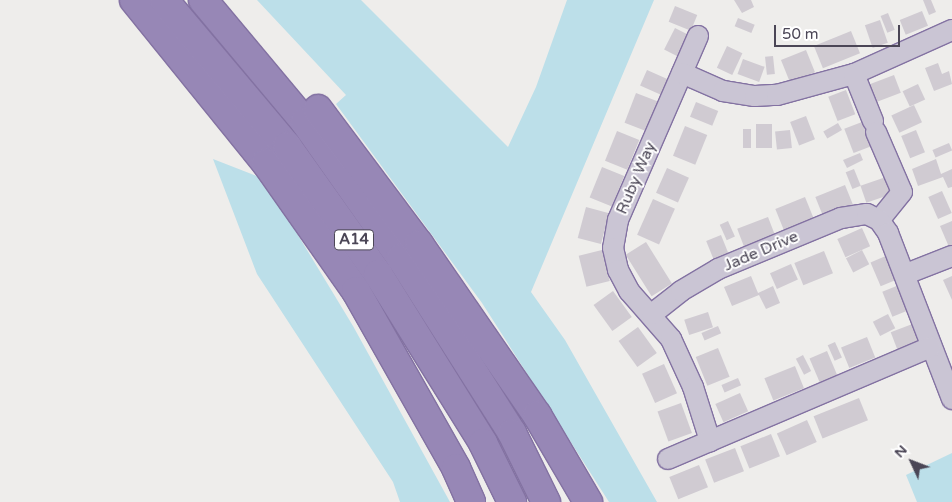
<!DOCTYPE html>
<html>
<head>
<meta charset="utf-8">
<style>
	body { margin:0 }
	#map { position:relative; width:952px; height:502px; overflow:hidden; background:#eeedeb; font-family:"Varela Round",sans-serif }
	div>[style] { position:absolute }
	.green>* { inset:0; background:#bcdfe9 }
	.building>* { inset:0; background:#d0cbd2; transform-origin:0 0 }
	.roads { filter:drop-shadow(1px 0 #8372a2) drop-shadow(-1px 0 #8372a2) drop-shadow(0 1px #8372a2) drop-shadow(0 -1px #8372a2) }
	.street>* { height:20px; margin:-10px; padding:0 10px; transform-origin:10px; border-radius:10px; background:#cac5d4 }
	.highway>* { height:28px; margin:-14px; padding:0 14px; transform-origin:14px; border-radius:14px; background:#9787b6 }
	span { translate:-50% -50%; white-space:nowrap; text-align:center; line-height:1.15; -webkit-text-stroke:4px #fff; paint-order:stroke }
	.shield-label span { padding:1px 4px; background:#fff; border:1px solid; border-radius:4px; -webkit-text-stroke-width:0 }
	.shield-label { font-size:15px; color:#4b4656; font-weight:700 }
	.street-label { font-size:16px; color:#4b4656 }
	.north { position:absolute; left:887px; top:437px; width:50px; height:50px; -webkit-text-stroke:4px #fff; paint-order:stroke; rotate:313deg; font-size:14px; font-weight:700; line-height:20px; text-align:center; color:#4b4656 }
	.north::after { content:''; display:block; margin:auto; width:18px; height:22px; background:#4b4656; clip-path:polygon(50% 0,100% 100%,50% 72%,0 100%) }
	.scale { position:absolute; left:774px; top:25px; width:126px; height:22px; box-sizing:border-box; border:2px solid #4b4656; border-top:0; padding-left:6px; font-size:15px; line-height:18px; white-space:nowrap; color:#4b4656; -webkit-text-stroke:4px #fff; paint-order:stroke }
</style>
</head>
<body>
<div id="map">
	<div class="green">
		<div style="clip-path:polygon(257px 0,361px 0,508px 147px,536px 87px,567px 0,654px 0,531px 292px,565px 340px,657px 502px,609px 502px,482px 303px,336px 104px,346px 95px)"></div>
		<div style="clip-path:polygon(213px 159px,264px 179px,353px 326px,450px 502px,400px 502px,393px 482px,257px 274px)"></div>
		<div style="clip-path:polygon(952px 453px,952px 502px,917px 502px,906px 475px)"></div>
	</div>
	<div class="building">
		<div style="clip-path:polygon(734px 0,751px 0,754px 7px,742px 13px)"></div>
		<div style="clip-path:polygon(923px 0,931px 0,936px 12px,929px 15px)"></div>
		<div style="left:675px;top:6px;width:24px;height:17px;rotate:22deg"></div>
		<div style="left:922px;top:11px;width:16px;height:24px;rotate:68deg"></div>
		<div style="left:888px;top:13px;width:18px;height:8px;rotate:68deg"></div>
		<div style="left:738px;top:18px;width:18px;height:9px;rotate:22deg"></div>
		<div style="left:880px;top:20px;width:24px;height:16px;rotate:71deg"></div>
		<div style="left:675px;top:28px;width:16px;height:24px;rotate:27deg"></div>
		<div style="left:851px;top:31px;width:24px;height:40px;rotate:68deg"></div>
		<div style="left:727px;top:46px;width:17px;height:24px;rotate:25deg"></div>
		<div style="left:806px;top:50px;width:24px;height:27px;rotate:68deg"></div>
		<div style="left:773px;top:56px;width:18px;height:8px;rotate:84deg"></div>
		<div style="left:743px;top:59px;width:23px;height:16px;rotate:20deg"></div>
		<div style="clip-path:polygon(938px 63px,942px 74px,949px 71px,952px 84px,934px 91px,925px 68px)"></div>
		<div style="left:647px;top:70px;width:24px;height:17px;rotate:24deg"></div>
		<div style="left:894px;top:75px;width:19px;height:26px;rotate:69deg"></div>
		<div style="left:918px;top:84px;width:17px;height:17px;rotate:65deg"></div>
		<div style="left:846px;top:90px;width:26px;height:19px;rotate:69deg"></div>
		<div style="left:636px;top:93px;width:25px;height:32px;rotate:21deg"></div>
		<div style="left:696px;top:102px;width:24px;height:16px;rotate:22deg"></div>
		<div style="left:914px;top:105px;width:19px;height:25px;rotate:65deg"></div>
		<div style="left:806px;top:116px;width:25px;height:17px;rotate:69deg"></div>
		<div style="left:862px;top:122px;width:26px;height:19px;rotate:69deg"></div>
		<div style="left:838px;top:123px;width:8px;height:17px;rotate:60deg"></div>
		<div style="left:756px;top:124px;width:16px;height:24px"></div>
		<div style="left:685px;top:126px;width:24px;height:32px;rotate:22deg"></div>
		<div style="left:743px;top:129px;width:8px;height:19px"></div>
		<div style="left:790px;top:130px;width:18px;height:15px;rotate:84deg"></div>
		<div style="left:916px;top:130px;width:24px;height:16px;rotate:68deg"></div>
		<div style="left:617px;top:131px;width:24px;height:32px;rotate:22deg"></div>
		<div style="left:949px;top:143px;width:8px;height:18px;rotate:67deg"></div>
		<div style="clip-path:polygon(860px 153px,863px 160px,847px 168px,843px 160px)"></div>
		<div style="clip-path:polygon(936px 159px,941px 174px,952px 169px,952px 187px,948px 188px,943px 177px,918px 186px,912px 169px)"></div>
		<div style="left:602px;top:167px;width:24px;height:33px;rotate:22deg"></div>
		<div style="left:667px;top:168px;width:24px;height:27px;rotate:24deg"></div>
		<div style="left:854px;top:169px;width:18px;height:9px;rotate:68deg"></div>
		<div style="left:886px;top:177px;width:18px;height:27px;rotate:71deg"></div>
		<div style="left:845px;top:185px;width:24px;height:32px;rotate:68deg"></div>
		<div style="left:942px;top:191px;width:24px;height:15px;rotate:66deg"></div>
		<div style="left:805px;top:197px;width:24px;height:32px;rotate:68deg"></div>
		<div style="left:653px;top:199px;width:24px;height:39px;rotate:24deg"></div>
		<div style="left:586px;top:207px;width:24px;height:32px;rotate:15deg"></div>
		<div style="left:768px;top:217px;width:25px;height:33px;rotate:69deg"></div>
		<div style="left:728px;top:221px;width:17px;height:9px;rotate:66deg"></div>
		<div style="clip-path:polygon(952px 221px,952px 245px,949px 247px,940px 226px)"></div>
		<div style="left:862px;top:228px;width:20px;height:27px;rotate:66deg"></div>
		<div style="left:721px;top:235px;width:24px;height:16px;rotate:68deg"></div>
		<div style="left:646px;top:242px;width:49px;height:24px;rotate:58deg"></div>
		<div style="left:602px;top:250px;width:32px;height:24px;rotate:76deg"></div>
		<div style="left:862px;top:250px;width:16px;height:18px;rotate:63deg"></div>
		<div style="left:824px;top:251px;width:24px;height:32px;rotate:68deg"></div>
		<div style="left:888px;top:255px;width:26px;height:19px;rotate:67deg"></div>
		<div style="left:791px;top:264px;width:17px;height:23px;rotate:66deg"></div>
		<div style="clip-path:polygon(751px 276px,758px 293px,773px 286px,780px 303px,766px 309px,759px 295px,732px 306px,724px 287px)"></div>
		<div style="clip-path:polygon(952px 276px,952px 300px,943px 280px)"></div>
		<div style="left:899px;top:285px;width:27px;height:18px;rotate:68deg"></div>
		<div style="left:613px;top:291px;width:32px;height:24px;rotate:54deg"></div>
		<div style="left:708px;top:312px;width:16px;height:25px;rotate:72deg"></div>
		<div style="left:888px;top:314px;width:16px;height:17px;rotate:63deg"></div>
		<div style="left:915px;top:323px;width:19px;height:26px;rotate:69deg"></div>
		<div style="left:718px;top:326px;width:8px;height:18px;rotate:67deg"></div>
		<div style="left:638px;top:327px;width:32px;height:24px;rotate:54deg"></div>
		<div style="left:867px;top:337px;width:22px;height:28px;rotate:68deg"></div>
		<div style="left:835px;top:342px;width:17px;height:8px;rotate:66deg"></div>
		<div style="left:718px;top:348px;width:31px;height:24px;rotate:68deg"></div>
		<div style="left:827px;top:351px;width:26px;height:19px;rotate:67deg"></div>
		<div style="left:803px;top:355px;width:18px;height:8px;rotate:63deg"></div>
		<div style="left:664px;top:364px;width:32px;height:24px;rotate:66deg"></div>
		<div style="left:795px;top:366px;width:24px;height:33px;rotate:68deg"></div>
		<div style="left:738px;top:378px;width:8px;height:18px;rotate:67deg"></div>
		<div style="left:740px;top:393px;width:20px;height:27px;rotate:66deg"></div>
		<div style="left:859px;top:398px;width:24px;height:49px;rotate:68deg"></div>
		<div style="left:681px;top:403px;width:32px;height:25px;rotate:70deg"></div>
		<div style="left:807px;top:420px;width:24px;height:33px;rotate:66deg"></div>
		<div style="left:771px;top:434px;width:24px;height:33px;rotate:68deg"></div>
		<div style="left:735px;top:448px;width:25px;height:32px;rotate:69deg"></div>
		<div style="left:699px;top:465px;width:24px;height:32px;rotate:68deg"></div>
	</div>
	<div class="roads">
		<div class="street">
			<div style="left:698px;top:36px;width:201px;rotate:113.5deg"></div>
			<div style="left:618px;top:220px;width:28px;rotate:100deg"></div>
			<div style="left:613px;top:248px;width:23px;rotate:77deg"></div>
			<div style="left:618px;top:270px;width:24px;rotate:62deg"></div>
			<div style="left:629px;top:291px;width:64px;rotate:48.8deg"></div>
			<div style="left:671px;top:339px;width:53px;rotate:65.4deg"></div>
			<div style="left:693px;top:387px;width:57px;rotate:72.5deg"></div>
			<div style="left:682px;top:73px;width:45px;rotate:23.7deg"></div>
			<div style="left:723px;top:91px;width:32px;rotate:9deg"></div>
			<div style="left:755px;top:96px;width:22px;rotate:-3deg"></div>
			<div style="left:777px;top:95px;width:80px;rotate:-15.3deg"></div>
			<div style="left:854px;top:74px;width:107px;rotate:-24.2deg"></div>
			<div style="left:854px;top:74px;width:51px;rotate:68deg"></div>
			<div style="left:876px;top:132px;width:65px;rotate:66.6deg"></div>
			<div style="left:902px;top:192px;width:36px;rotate:129deg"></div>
			<div style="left:906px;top:274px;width:49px;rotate:-21.4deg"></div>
			<div style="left:652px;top:314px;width:37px;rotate:-38deg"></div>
			<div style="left:681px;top:291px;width:43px;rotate:-30.7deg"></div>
			<div style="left:718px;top:269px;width:133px;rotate:-22.5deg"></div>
			<div style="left:841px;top:218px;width:26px;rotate:-9deg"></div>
			<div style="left:867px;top:214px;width:13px;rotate:27deg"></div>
			<div style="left:879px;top:220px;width:16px;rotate:55deg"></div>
			<div style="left:888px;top:233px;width:178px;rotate:68.9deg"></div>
			<div style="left:668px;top:459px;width:285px;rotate:-23.1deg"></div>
		</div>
		<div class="highway">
			<div style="left:134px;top:0;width:210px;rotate:51deg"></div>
			<div style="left:266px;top:163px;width:156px;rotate:54.9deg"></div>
			<div style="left:356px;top:291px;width:203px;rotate:60.5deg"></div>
			<div style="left:456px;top:468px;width:37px;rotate:66deg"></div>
			<div style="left:164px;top:0;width:191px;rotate:49.9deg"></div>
			<div style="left:287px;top:146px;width:157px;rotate:54.6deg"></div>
			<div style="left:378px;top:274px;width:199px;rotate:58.1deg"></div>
			<div style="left:483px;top:443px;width:66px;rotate:63.8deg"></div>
			<div style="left:203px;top:0;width:159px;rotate:50.1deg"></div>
			<div style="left:305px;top:122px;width:166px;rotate:54.8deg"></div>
			<div style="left:401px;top:258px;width:207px;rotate:57.6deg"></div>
			<div style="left:512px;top:433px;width:77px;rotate:63.8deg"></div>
			<div style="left:318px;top:109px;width:169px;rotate:53.2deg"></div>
			<div style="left:419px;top:244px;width:208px;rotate:55.4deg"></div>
			<div style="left:537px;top:415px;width:101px;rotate:59.6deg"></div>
		</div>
	</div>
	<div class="shield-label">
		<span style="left:354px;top:240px">A14</span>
	</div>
	<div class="street-label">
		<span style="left:636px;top:178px;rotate:-67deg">Ruby Way</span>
		<span style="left:761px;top:251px;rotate:-23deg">Jade Drive</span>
	</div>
	<div class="north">N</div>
	<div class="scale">50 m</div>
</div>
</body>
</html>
